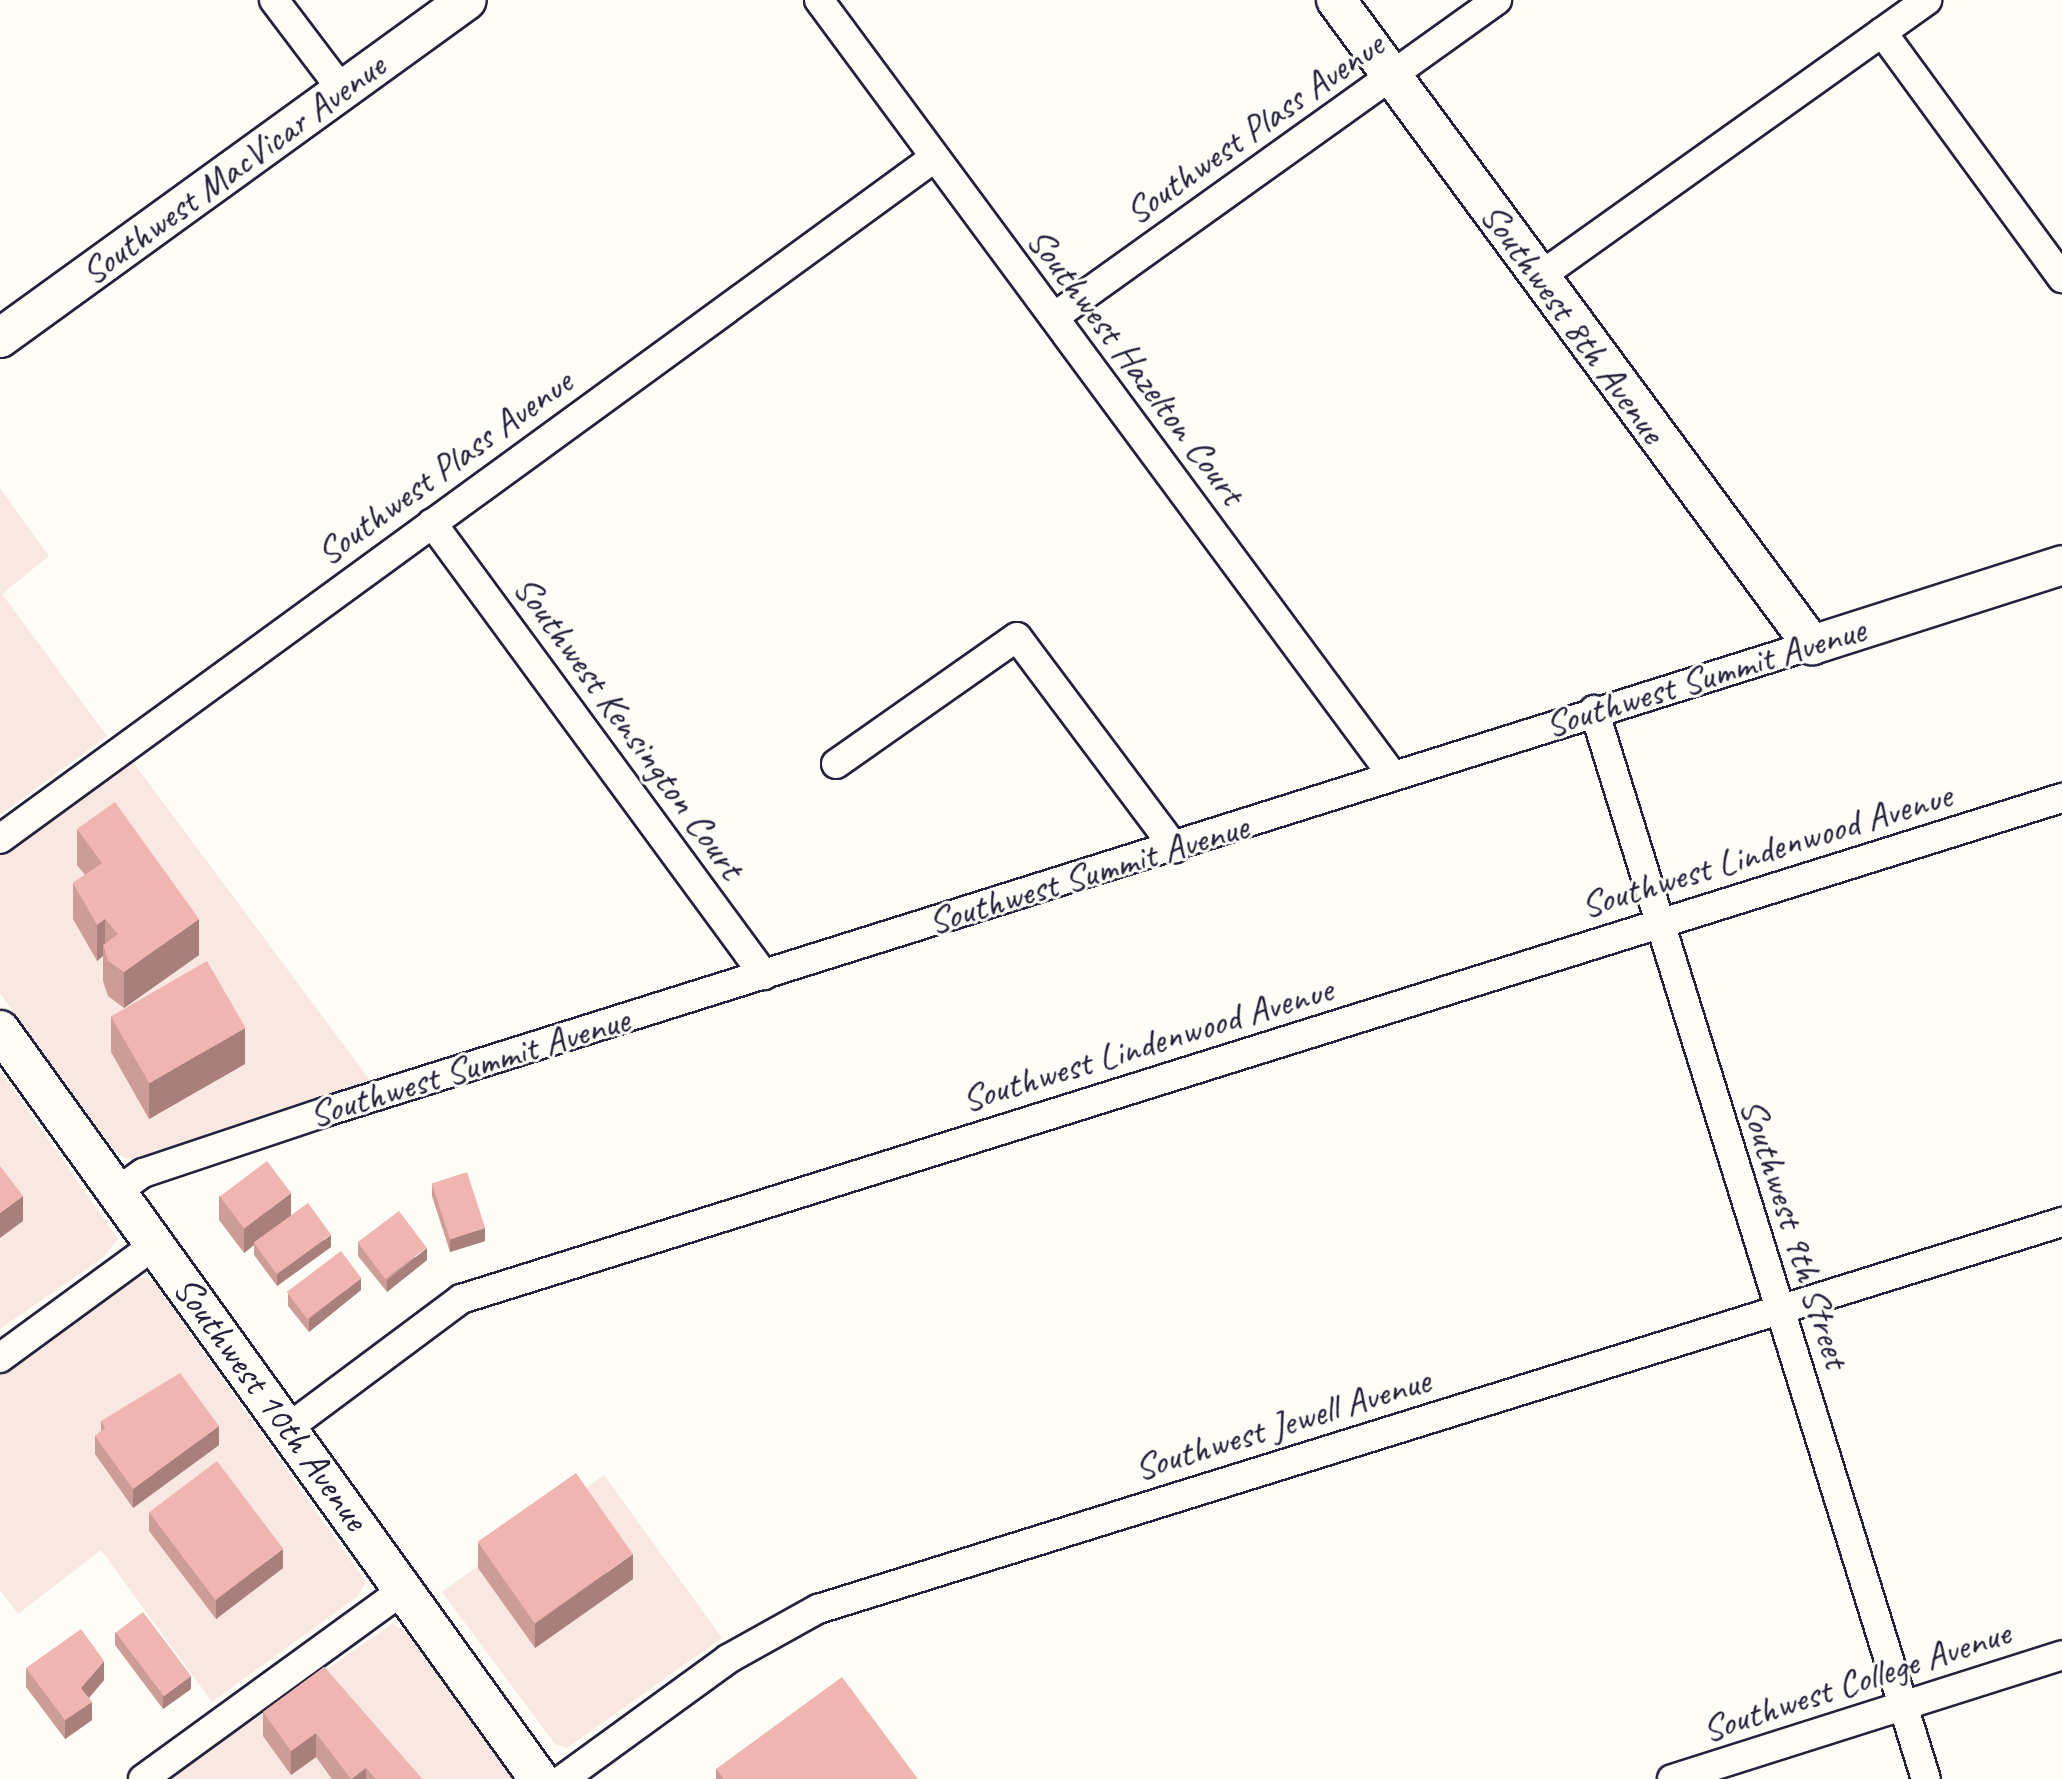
<!DOCTYPE html>
<html>
<head>
<meta charset="utf-8">
<style>
	body { margin:0 }
	#map { position:relative; width:2062px; height:1779px; overflow:hidden; background:#fdfcf7; font-family:Caveat,sans-serif }
	div>[style] { position:absolute }
	.built>* { inset:0; background:#f9e7e2 }
	.roads { filter:drop-shadow(2px 0 #22223b) drop-shadow(-2px 0 #22223b) drop-shadow(0 2px #22223b) drop-shadow(0 -2px #22223b) }
	.street>* { height:28px; margin:-14px; padding:0 14px; transform-origin:14px; border-radius:14px; background:#fdfcf7 }
	.secondary>* { height:38px; margin:-19px; padding:0 19px; transform-origin:19px; border-radius:19px; background:#fdfcf7 }
	.wall>* { inset:0; background:#ce9c97 }
	.shaded-wall>* { inset:0; background:#a87f7b }
	.building>* { inset:0; background:#f0b5b0; transform-origin:0 0 }
	span { translate:-50% -50%; white-space:nowrap; text-align:center; line-height:1.15; -webkit-text-stroke:6px #fdfcf7; paint-order:stroke }
	.street-label { font-size:38px; color:#22223b }
</style>
</head>
<body>
<div id="map">
	<div class="built">
		<div style="clip-path:polygon(0 488px,49px 556px,2px 594px,107px 736px,0 815px)"></div>
		<div style="clip-path:polygon(130px 758px,372px 1083px,145px 1157px,126px 1159px,114px 1150px,0 993px,0 854px)"></div>
		<div style="clip-path:polygon(0 1071px,118px 1239px,104px 1257px,0 1329px)"></div>
		<div style="clip-path:polygon(132px 1275px,153px 1281px,366px 1582px,358px 1596px,212px 1702px,101px 1550px,18px 1614px,0 1590px,0 1373px)"></div>
		<div style="clip-path:polygon(604px 1475px,722px 1638px,567px 1748px,555px 1744px,442px 1592px)"></div>
		<div style="clip-path:polygon(392px 1624px,405px 1631px,514px 1779px,169px 1779px)"></div>
	</div>
	<div class="roads">
		<div class="street">
			<div style="left:274px;top:0;width:113px;rotate:52.9deg"></div>
			<div style="left:819px;top:0;width:965px;rotate:53.51deg"></div>
			<div style="left:1882px;top:32px;width:305px;rotate:53.8deg"></div>
			<div style="left:1539px;top:277px;width:477px;rotate:-35.5deg"></div>
			<div style="left:1054px;top:317px;width:545px;rotate:-35.59deg"></div>
			<div style="left:432px;top:523px;width:561px;rotate:53.7deg"></div>
			<div style="left:1594px;top:710px;width:1119px;rotate:72.75deg"></div>
			<div style="left:836px;top:764px;width:221px;rotate:-35.1deg"></div>
			<div style="left:1017px;top:637px;width:264px;rotate:53.2deg"></div>
			<div style="left:0;top:839px;width:1156px;rotate:-36.1deg"></div>
			<div style="left:118px;top:1191px;width:31px;rotate:-36deg"></div>
			<div style="left:143px;top:1173px;width:192px;rotate:-18.5deg"></div>
			<div style="left:325px;top:1112px;width:1559px;rotate:-17.44deg"></div>
			<div style="left:0;top:1358px;width:193px;rotate:-36.2deg"></div>
			<div style="left:288px;top:1428px;width:216px;rotate:-36.7deg"></div>
			<div style="left:461px;top:1299px;width:1678px;rotate:-17.38deg"></div>
			<div style="left:143px;top:1779px;width:325px;rotate:-36deg"></div>
			<div style="left:563px;top:1779px;width:204px;rotate:-36deg"></div>
			<div style="left:728px;top:1659px;width:103px;rotate:-29.1deg"></div>
			<div style="left:818px;top:1609px;width:1303px;rotate:-17.28deg"></div>
			<div style="left:1672px;top:1779px;width:409px;rotate:-17.6deg"></div>
		</div>
		<div class="secondary">
			<div style="left:1336px;top:0;width:802px;rotate:53.57deg"></div>
			<div style="left:1812px;top:645px;width:262px;rotate:-17.7deg"></div>
			<div style="left:0;top:338px;width:576px;rotate:-35.9deg"></div>
			<div style="left:0;top:1030px;width:923px;rotate:54.26deg"></div>
		</div>
	</div>
	<div class="wall">
		<div style="clip-path:polygon(77px 829px,199px 955px,124px 1008px,108px 996px,103px 981px,103px 956px,97px 961px,73px 919px,73px 883px,85px 875px,77px 865px)"></div>
		<div style="clip-path:polygon(111px 1016px,245px 1064px,149px 1119px,111px 1052px)"></div>
		<div style="clip-path:polygon(432px 1183px,485px 1241px,450px 1252px,432px 1196px)"></div>
		<div style="clip-path:polygon(219px 1196px,291px 1215px,331px 1247px,277px 1286px,254px 1255px,254px 1245px,244px 1253px,219px 1220px)"></div>
		<div style="clip-path:polygon(358px 1243px,427px 1260px,387px 1292px,358px 1256px)"></div>
		<div style="clip-path:polygon(361px 1290px,309px 1332px,288px 1306px,288px 1293px)"></div>
		<div style="clip-path:polygon(101px 1421px,219px 1445px,133px 1508px,95px 1454px,95px 1436px,101px 1431px)"></div>
		<div style="clip-path:polygon(149px 1512px,283px 1568px,216px 1619px,149px 1531px)"></div>
		<div style="clip-path:polygon(478px 1543px,633px 1579px,535px 1648px,478px 1568px)"></div>
		<div style="clip-path:polygon(115px 1632px,191px 1689px,163px 1709px,115px 1645px)"></div>
		<div style="clip-path:polygon(324px 1667px,422px 1779px,332px 1779px,316px 1757px,291px 1775px,263px 1736px,263px 1712px)"></div>
		<div style="clip-path:polygon(26px 1668px,104px 1680px,89px 1698px,92px 1720px,65px 1739px,26px 1687px)"></div>
		<div style="clip-path:polygon(716px 1769px,918px 1779px,716px 1779px)"></div>
	</div>
	<div class="shaded-wall">
		<div style="clip-path:polygon(105px 919px,105px 952px,103px 945px,103px 956px,97px 961px,97px 925px)"></div>
		<div style="clip-path:polygon(199px 919px,199px 955px,124px 1008px,124px 972px)"></div>
		<div style="clip-path:polygon(245px 1028px,245px 1064px,149px 1119px,149px 1083px)"></div>
		<div style="clip-path:polygon(291px 1193px,291px 1218px,254px 1242px,254px 1245px,244px 1253px,244px 1229px)"></div>
		<div style="clip-path:polygon(23px 1196px,23px 1221px,0 1238px,0 1213px)"></div>
		<div style="clip-path:polygon(485px 1228px,485px 1241px,450px 1252px,450px 1239px)"></div>
		<div style="clip-path:polygon(331px 1235px,331px 1247px,277px 1286px,277px 1274px)"></div>
		<div style="clip-path:polygon(427px 1248px,427px 1260px,387px 1292px,387px 1280px)"></div>
		<div style="clip-path:polygon(361px 1278px,361px 1290px,309px 1332px,309px 1319px)"></div>
		<div style="clip-path:polygon(219px 1426px,219px 1445px,133px 1508px,133px 1489px)"></div>
		<div style="clip-path:polygon(283px 1549px,283px 1568px,216px 1619px,216px 1600px)"></div>
		<div style="clip-path:polygon(633px 1554px,633px 1579px,535px 1648px,535px 1624px)"></div>
		<div style="clip-path:polygon(104px 1661px,104px 1680px,81px 1707px,81px 1688px)"></div>
		<div style="clip-path:polygon(191px 1676px,191px 1689px,163px 1709px,163px 1696px)"></div>
		<div style="clip-path:polygon(92px 1702px,92px 1720px,65px 1739px,65px 1720px)"></div>
		<div style="clip-path:polygon(316px 1733px,316px 1757px,291px 1775px,291px 1751px)"></div>
		<div style="clip-path:polygon(366px 1768px,366px 1779px,352px 1779px)"></div>
	</div>
	<div class="building">
		<div style="clip-path:polygon(115px 802px,199px 919px,124px 972px,108px 961px,103px 945px,118px 934px,105px 919px,97px 925px,73px 883px,102px 863px,77px 829px)"></div>
		<div style="left:207px;top:961px;width:77px;height:111px;rotate:60deg"></div>
		<div style="left:267px;top:1161px;width:40px;height:59px;rotate:53deg"></div>
		<div style="clip-path:polygon(0 1166px,23px 1196px,0 1213px)"></div>
		<div style="left:467px;top:1172px;width:59px;height:37px;rotate:72deg"></div>
		<div style="left:308px;top:1203px;width:39px;height:67px;rotate:54deg"></div>
		<div style="left:399px;top:1211px;width:46px;height:52px;rotate:53deg"></div>
		<div style="left:341px;top:1251px;width:34px;height:68px;rotate:53deg"></div>
		<div style="clip-path:polygon(180px 1373px,219px 1426px,133px 1489px,95px 1436px,105px 1428px,101px 1421px)"></div>
		<div style="left:217px;top:1461px;width:110px;height:85px;rotate:53deg"></div>
		<div style="left:576px;top:1473px;width:99px;height:120px;rotate:55deg"></div>
		<div style="left:143px;top:1612px;width:80px;height:34px;rotate:53deg"></div>
		<div style="clip-path:polygon(81px 1629px,104px 1661px,81px 1688px,92px 1702px,65px 1720px,26px 1668px)"></div>
		<div style="clip-path:polygon(324px 1667px,422px 1779px,376px 1779px,366px 1768px,351px 1779px,316px 1733px,291px 1751px,263px 1712px)"></div>
		<div style="clip-path:polygon(842px 1677px,918px 1779px,724px 1779px,716px 1769px)"></div>
	</div>
	<div class="street-label">
		<span style="left:1254px;top:128px;rotate:-35deg">Southwest Plass Avenue</span>
		<span style="left:233px;top:169px;rotate:-36deg">Southwest MacVicar Avenue</span>
		<span style="left:1573px;top:323px;rotate:54deg">Southwest 8th Avenue</span>
		<span style="left:1136px;top:366px;rotate:53deg">Southwest Hazelton Court</span>
		<span style="left:444px;top:467px;rotate:-36deg">Southwest Plass Avenue</span>
		<span style="left:1705px;top:677px;rotate:-17deg">Southwest Summit Avenue</span>
		<span style="left:629px;top:727px;rotate:54deg">Southwest Kensington Court</span>
		<span style="left:1766px;top:850px;rotate:-17deg">Southwest Lindenwood Avenue</span>
		<span style="left:1088px;top:874px;rotate:-17deg">Southwest Summit Avenue</span>
		<span style="left:1147px;top:1044px;rotate:-17deg">Southwest Lindenwood Avenue</span>
		<span style="left:469px;top:1067px;rotate:-17deg">Southwest Summit Avenue</span>
		<span style="left:1795px;top:1233px;rotate:72deg">Southwest 9th Street</span>
		<span style="left:271px;top:1403px;rotate:54deg">Southwest 10th Avenue</span>
		<span style="left:1282px;top:1424px;rotate:-17deg">Southwest Jewell Avenue</span>
		<span style="left:1856px;top:1681px;rotate:-18deg">Southwest College Avenue</span>
	</div>
</div>
</body>
</html>
